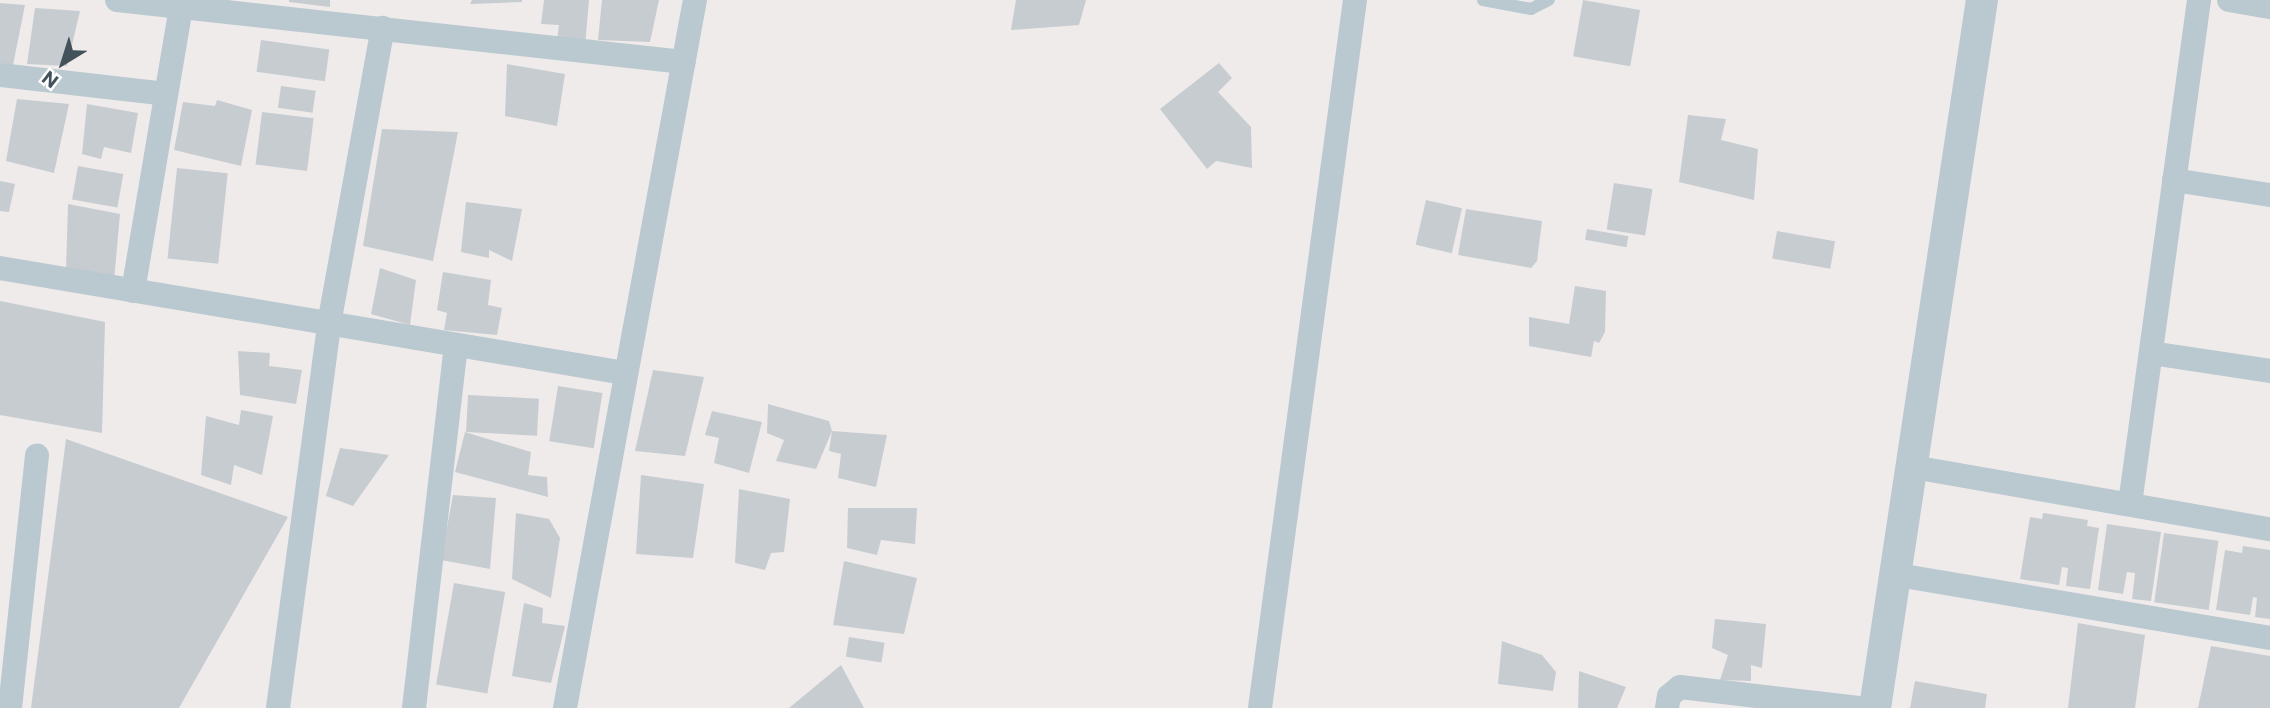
<!DOCTYPE html>
<html>
<head>
<meta charset="utf-8">
<style>
	body { margin:0 }
	#map { position:relative; width:2270px; height:708px; overflow:hidden; background:#efebeb; font-family:Commissioner,sans-serif }
	div>[style] { position:absolute }
	.building>* { inset:0; background:#c7ccd1; transform-origin:0 0 }
	.service>* { height:12px; margin:-6px; padding:0 6px; transform-origin:6px; border-radius:6px; background:#bac8d0 }
	.minor>* { height:24px; margin:-12px; padding:0 12px; transform-origin:12px; border-radius:12px; background:#bac8d0 }
	.tertiary>* { height:32px; margin:-16px; padding:0 16px; transform-origin:16px; border-radius:16px; background:#bac8d0 }
	span { translate:-50% -50%; white-space:nowrap; text-align:center; line-height:1.15; -webkit-text-stroke:5px #fff; paint-order:stroke }
	.north { position:absolute; left:28px; top:28px; width:70px; height:70px; -webkit-text-stroke:5px #fff; paint-order:stroke; rotate:218deg; font-size:19px; font-weight:700; line-height:28px; text-align:center; color:#42515a }
	.north::after { content:''; display:block; margin:auto; width:24px; height:32px; background:#42515a; clip-path:polygon(50% 0,100% 100%,50% 72%,0 100%) }
</style>
</head>
<body>
<div id="map">
	<div class="building">
		<div style="clip-path:polygon(289px 0,330px 0,330px 7px,289px 2px)"></div>
		<div style="clip-path:polygon(472px 0,522px 0,522px 2px,470px 4px)"></div>
		<div style="clip-path:polygon(544px 0,589px 0,585px 46px,557px 41px,559px 25px,541px 24px)"></div>
		<div style="clip-path:polygon(602px 0,659px 0,650px 42px,598px 40px)"></div>
		<div style="clip-path:polygon(1016px 0,1086px 0,1079px 25px,1011px 30px)"></div>
		<div style="left:1583px;top:0;width:58px;height:57px;rotate:10deg"></div>
		<div style="clip-path:polygon(0 3px,25px 5px,13px 65px,0 63px)"></div>
		<div style="clip-path:polygon(35px 8px,80px 11px,67px 66px,27px 64px)"></div>
		<div style="left:261px;top:40px;width:69px;height:32px;rotate:8deg"></div>
		<div style="clip-path:polygon(1219px 63px,1232px 78px,1218px 92px,1251px 127px,1252px 168px,1216px 161px,1207px 169px,1160px 109px)"></div>
		<div style="clip-path:polygon(507px 64px,565px 74px,557px 126px,505px 116px)"></div>
		<div style="left:281px;top:86px;width:35px;height:22px;rotate:8deg"></div>
		<div style="clip-path:polygon(17px 99px,69px 104px,54px 173px,6px 161px)"></div>
		<div style="clip-path:polygon(217px 100px,252px 110px,241px 166px,174px 150px,183px 102px,215px 106px)"></div>
		<div style="clip-path:polygon(87px 104px,138px 113px,131px 153px,104px 147px,101px 159px,82px 154px)"></div>
		<div style="left:262px;top:112px;width:52px;height:53px;rotate:7deg"></div>
		<div style="clip-path:polygon(1688px 115px,1726px 119px,1721px 140px,1758px 149px,1754px 200px,1679px 182px)"></div>
		<div style="clip-path:polygon(382px 129px,458px 132px,433px 261px,363px 246px)"></div>
		<div style="left:78px;top:166px;width:46px;height:34px;rotate:10deg"></div>
		<div style="left:177px;top:168px;width:51px;height:91px;rotate:6deg"></div>
		<div style="clip-path:polygon(0 181px,15px 184px,9px 212px,0 211px)"></div>
		<div style="left:1614px;top:183px;width:39px;height:47px;rotate:9deg"></div>
		<div style="left:1426px;top:200px;width:37px;height:46px;rotate:13deg"></div>
		<div style="clip-path:polygon(466px 202px,522px 209px,512px 261px,489px 250px,489px 258px,461px 252px)"></div>
		<div style="clip-path:polygon(68px 204px,120px 214px,114px 281px,66px 270px)"></div>
		<div style="clip-path:polygon(1466px 209px,1542px 221px,1537px 261px,1531px 268px,1458px 255px)"></div>
		<div style="left:1587px;top:229px;width:42px;height:11px;rotate:10deg"></div>
		<div style="left:1777px;top:231px;width:59px;height:28px;rotate:10deg"></div>
		<div style="clip-path:polygon(380px 268px,416px 280px,410px 325px,371px 314px)"></div>
		<div style="clip-path:polygon(443px 272px,491px 280px,488px 305px,502px 308px,497px 335px,444px 330px,447px 313px,437px 310px)"></div>
		<div style="clip-path:polygon(1575px 286px,1606px 291px,1605px 332px,1599px 343px,1594px 341px,1591px 357px,1529px 346px,1529px 317px,1569px 324px)"></div>
		<div style="clip-path:polygon(0 301px,105px 322px,102px 433px,0 415px)"></div>
		<div style="clip-path:polygon(238px 351px,270px 353px,269px 366px,302px 370px,296px 404px,240px 395px)"></div>
		<div style="clip-path:polygon(653px 370px,704px 377px,685px 456px,635px 451px)"></div>
		<div style="left:558px;top:386px;width:45px;height:56px;rotate:9deg"></div>
		<div style="left:468px;top:395px;width:71px;height:37px;rotate:3deg"></div>
		<div style="clip-path:polygon(768px 404px,829px 421px,832px 431px,816px 469px,776px 461px,784px 440px,767px 433px)"></div>
		<div style="clip-path:polygon(241px 410px,273px 416px,262px 475px,234px 465px,231px 485px,201px 475px,206px 416px,239px 425px)"></div>
		<div style="clip-path:polygon(712px 411px,762px 422px,749px 473px,714px 463px,719px 438px,705px 435px)"></div>
		<div style="clip-path:polygon(832px 431px,887px 435px,876px 487px,838px 478px,841px 454px,829px 451px)"></div>
		<div style="clip-path:polygon(465px 432px,531px 452px,528px 475px,547px 477px,548px 497px,455px 472px)"></div>
		<div style="clip-path:polygon(66px 439px,288px 517px,179px 708px,31px 708px)"></div>
		<div style="clip-path:polygon(340px 448px,389px 455px,353px 506px,326px 496px)"></div>
		<div style="clip-path:polygon(641px 475px,704px 484px,693px 558px,636px 554px)"></div>
		<div style="clip-path:polygon(739px 489px,790px 499px,784px 552px,771px 553px,765px 570px,735px 563px)"></div>
		<div style="clip-path:polygon(453px 495px,496px 498px,490px 569px,441px 560px)"></div>
		<div style="clip-path:polygon(848px 508px,917px 508px,915px 544px,881px 540px,877px 555px,847px 548px)"></div>
		<div style="clip-path:polygon(516px 513px,549px 519px,560px 538px,551px 598px,512px 579px)"></div>
		<div style="clip-path:polygon(2043px 513px,2088px 520px,2087px 526px,2099px 528px,2090px 589px,2066px 586px,2068px 568px,2062px 567px,2059px 585px,2020px 579px,2030px 517px,2042px 519px)"></div>
		<div style="clip-path:polygon(2107px 524px,2161px 532px,2151px 601px,2132px 599px,2135px 573px,2127px 572px,2123px 594px,2098px 590px)"></div>
		<div style="left:2164px;top:533px;width:55px;height:70px;rotate:8deg"></div>
		<div style="clip-path:polygon(2243px 546px,2270px 550px,2270px 619px,2255px 617px,2257px 598px,2253px 597px,2250px 615px,2216px 610px,2225px 550px,2242px 553px)"></div>
		<div style="clip-path:polygon(844px 561px,917px 578px,904px 634px,833px 625px)"></div>
		<div style="left:454px;top:583px;width:52px;height:103px;rotate:10deg"></div>
		<div style="clip-path:polygon(524px 603px,543px 608px,542px 623px,565px 626px,551px 683px,512px 676px)"></div>
		<div style="clip-path:polygon(1715px 619px,1766px 624px,1762px 668px,1751px 665px,1751px 681px,1720px 680px,1728px 655px,1712px 648px)"></div>
		<div style="clip-path:polygon(2078px 623px,2145px 635px,2135px 708px,2068px 708px)"></div>
		<div style="left:849px;top:637px;width:36px;height:20px;rotate:9deg"></div>
		<div style="clip-path:polygon(1502px 641px,1542px 655px,1556px 672px,1553px 691px,1498px 684px)"></div>
		<div style="clip-path:polygon(2211px 646px,2270px 656px,2270px 708px,2198px 708px)"></div>
		<div style="clip-path:polygon(841px 665px,864px 708px,789px 708px)"></div>
		<div style="clip-path:polygon(1579px 671px,1626px 687px,1617px 708px,1578px 708px)"></div>
		<div style="clip-path:polygon(1915px 681px,1987px 694px,1985px 708px,1910px 708px)"></div>
	</div>
	<div class="service">
		<div style="left:1483px;top:0;width:49px;rotate:10.6deg"></div>
		<div style="left:1531px;top:9px;width:20px;rotate:-27deg"></div>
	</div>
	<div class="minor">
		<div style="left:117px;top:0;width:570px;rotate:6.24deg"></div>
		<div style="left:2229px;top:0;width:42px;rotate:9.7deg"></div>
		<div style="left:0;top:75px;width:167px;rotate:6.5deg"></div>
		<div style="left:2174px;top:180px;width:97px;rotate:8.9deg"></div>
		<div style="left:0;top:268px;width:634px;rotate:9.54deg"></div>
		<div style="left:133px;top:291px;width:288px;rotate:-80.4deg"></div>
		<div style="left:2151px;top:353px;width:120px;rotate:8.6deg"></div>
		<div style="left:1913px;top:467px;width:362px;rotate:9.9deg"></div>
		<div style="left:2130px;top:504px;width:509px;rotate:-82.2deg"></div>
		<div style="left:1898px;top:575px;width:377px;rotate:9.6deg"></div>
		<div style="left:10px;top:708px;width:254px;rotate:-83.9deg"></div>
		<div style="left:278px;top:708px;width:387px;rotate:-82.4deg"></div>
		<div style="left:329px;top:324px;width:301px;rotate:-79.7deg"></div>
		<div style="left:414px;top:708px;width:365px;rotate:-83.4deg"></div>
		<div style="left:565px;top:708px;width:720px;rotate:-79.6deg"></div>
		<div style="left:1260px;top:708px;width:714px;rotate:-82.36deg"></div>
		<div style="left:1667px;top:708px;width:12px;rotate:-81deg"></div>
		<div style="left:1669px;top:696px;width:14px;rotate:-39deg"></div>
		<div style="left:1680px;top:687px;width:180px;rotate:6.7deg"></div>
	</div>
	<div class="tertiary">
		<div style="left:1875px;top:708px;width:716px;rotate:-81.41deg"></div>
	</div>
	<div class="north">N</div>
</div>
</body>
</html>
